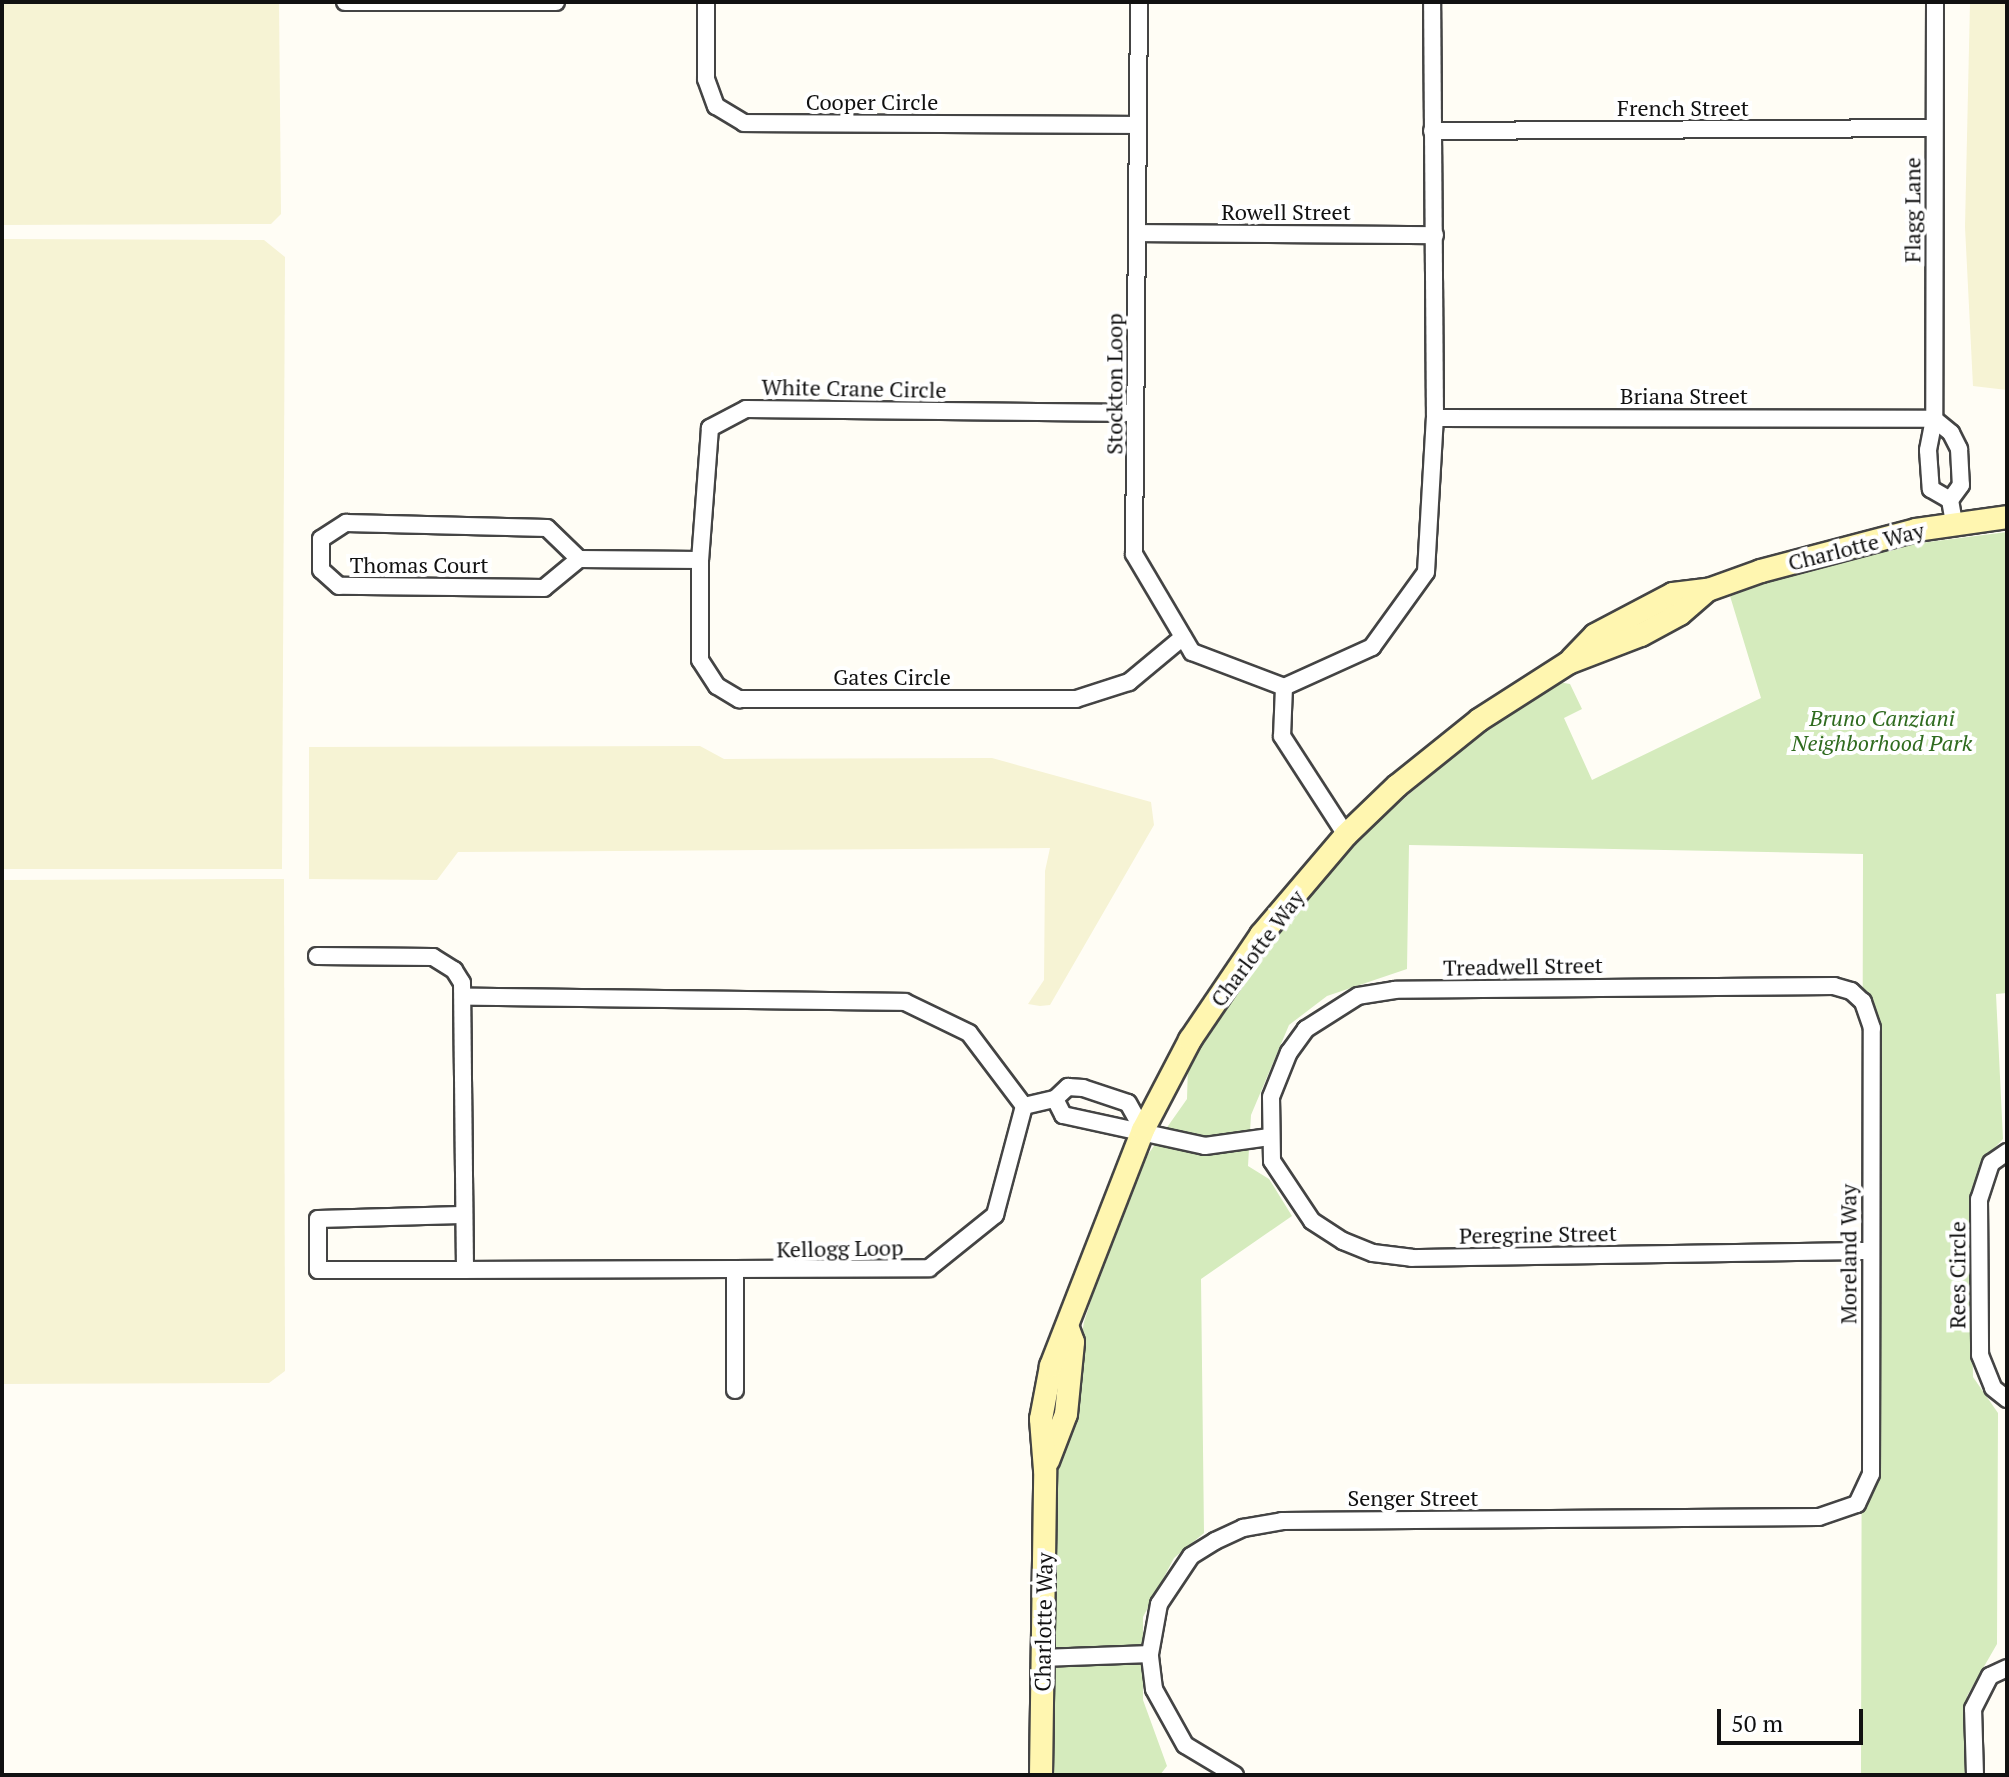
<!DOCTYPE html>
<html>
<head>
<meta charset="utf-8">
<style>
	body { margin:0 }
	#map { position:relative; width:2009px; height:1777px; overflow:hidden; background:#fffdf5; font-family:"PT Serif",serif }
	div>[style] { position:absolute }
	.farmland>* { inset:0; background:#f6f3d4 }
	.green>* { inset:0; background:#d5ebbd }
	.roads { filter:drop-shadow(2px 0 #444) drop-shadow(-2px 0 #444) drop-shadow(0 2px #444) drop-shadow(0 -2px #444) }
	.street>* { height:16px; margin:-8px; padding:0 8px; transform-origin:8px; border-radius:8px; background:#fff }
	.secondary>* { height:22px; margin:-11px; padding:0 11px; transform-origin:11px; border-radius:11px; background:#fff6b0 }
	span { translate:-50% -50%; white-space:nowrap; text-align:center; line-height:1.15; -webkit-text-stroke:8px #fff; paint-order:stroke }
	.street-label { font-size:22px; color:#111 }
	.park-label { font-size:22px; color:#2f6b1f; font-style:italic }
	.frame { position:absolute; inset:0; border:4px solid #111; pointer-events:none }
	.scale { position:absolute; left:1717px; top:1709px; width:146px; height:36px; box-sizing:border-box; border:4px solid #111; border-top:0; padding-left:10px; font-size:24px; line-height:28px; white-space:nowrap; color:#111; -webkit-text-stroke:6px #fff; paint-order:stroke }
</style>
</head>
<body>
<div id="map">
	<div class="farmland">
		<div style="clip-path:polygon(2px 2px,279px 2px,281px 214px,271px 224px,2px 225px)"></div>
		<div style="clip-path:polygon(1970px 2px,2007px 2px,2007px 390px,1973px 386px,1965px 227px)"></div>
		<div style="clip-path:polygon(2px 239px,264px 240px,285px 257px,282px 869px,2px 869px)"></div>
		<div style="clip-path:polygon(700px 746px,724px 759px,992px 758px,1151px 802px,1154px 825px,1050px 1005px,1040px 1006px,1028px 1004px,1044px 980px,1045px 871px,1050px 848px,458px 852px,437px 880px,309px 879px,309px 747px)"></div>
		<div style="clip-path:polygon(284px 879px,285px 1371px,269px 1383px,2px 1384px,2px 880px)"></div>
	</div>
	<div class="green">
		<div style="clip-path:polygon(2007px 532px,2007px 993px,1996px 994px,2003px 1139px,1983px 1160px,1970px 1200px,1973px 1377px,1998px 1413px,1997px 1644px,1967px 1696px,1965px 1775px,1861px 1775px,1863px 854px,1409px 845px,1407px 969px,1327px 996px,1289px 1025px,1251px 1115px,1248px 1166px,1269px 1179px,1292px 1216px,1201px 1279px,1204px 1533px,1174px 1558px,1143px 1617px,1143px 1700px,1167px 1766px,1160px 1775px,1051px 1775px,1051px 1599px,1058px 1468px,1084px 1322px,1130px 1180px,1187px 1099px,1188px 1064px,1280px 925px,1364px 832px,1489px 727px,1558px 682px,1570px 684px,1582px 709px,1564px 718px,1592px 780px,1761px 698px,1730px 596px,1809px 568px,1897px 546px)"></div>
	</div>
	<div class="roads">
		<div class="street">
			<div style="left:345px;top:2px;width:211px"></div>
			<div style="left:706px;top:2px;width:77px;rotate:90deg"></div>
			<div style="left:706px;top:79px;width:29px;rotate:70deg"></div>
			<div style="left:716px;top:106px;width:33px;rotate:31deg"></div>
			<div style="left:744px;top:123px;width:394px;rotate:0.3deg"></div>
			<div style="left:1139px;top:2px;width:552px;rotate:90.52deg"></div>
			<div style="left:1134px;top:554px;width:114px;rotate:59.4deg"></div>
			<div style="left:1192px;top:652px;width:98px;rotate:20.8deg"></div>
			<div style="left:1284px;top:687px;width:97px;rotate:-24.4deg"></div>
			<div style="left:1372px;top:647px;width:92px;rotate:-54.2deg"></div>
			<div style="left:1426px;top:572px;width:154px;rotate:-86.7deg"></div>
			<div style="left:1435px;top:418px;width:416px;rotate:-90.4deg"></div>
			<div style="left:1935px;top:2px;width:417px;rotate:90.1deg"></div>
			<div style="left:1934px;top:419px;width:32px;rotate:101deg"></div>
			<div style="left:1928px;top:450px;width:39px;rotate:86deg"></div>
			<div style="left:1931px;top:489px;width:22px;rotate:30deg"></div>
			<div style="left:1432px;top:131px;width:502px;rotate:-0.34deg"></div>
			<div style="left:1137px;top:233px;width:298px;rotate:0.4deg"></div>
			<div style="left:1135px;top:413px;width:389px;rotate:-179.4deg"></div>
			<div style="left:746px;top:409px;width:41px;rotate:152.2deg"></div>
			<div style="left:710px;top:428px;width:132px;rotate:94.3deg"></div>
			<div style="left:700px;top:560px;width:100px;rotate:90deg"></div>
			<div style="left:700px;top:660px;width:31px;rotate:57deg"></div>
			<div style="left:717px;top:686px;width:26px;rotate:31deg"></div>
			<div style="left:739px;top:699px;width:337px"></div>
			<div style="left:1076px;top:699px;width:56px;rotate:-17.8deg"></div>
			<div style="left:1129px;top:682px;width:70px;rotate:-39.8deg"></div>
			<div style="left:1435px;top:418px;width:499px;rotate:0.1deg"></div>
			<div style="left:1934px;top:419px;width:22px;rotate:39deg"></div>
			<div style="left:1951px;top:433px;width:18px;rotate:63deg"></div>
			<div style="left:1959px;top:449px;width:36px;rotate:87deg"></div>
			<div style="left:1961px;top:485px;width:19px;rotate:126deg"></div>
			<div style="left:1950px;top:500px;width:22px;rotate:80deg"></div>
			<div style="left:579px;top:559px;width:45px;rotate:140.4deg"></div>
			<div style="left:544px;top:588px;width:205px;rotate:-179.4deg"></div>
			<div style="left:339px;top:586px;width:24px;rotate:-138deg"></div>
			<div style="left:321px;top:570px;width:31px;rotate:-90deg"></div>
			<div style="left:321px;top:539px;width:30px;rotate:-33deg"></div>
			<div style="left:346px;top:523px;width:201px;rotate:1.4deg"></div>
			<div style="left:547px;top:528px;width:45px;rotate:44.1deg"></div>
			<div style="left:579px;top:559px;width:121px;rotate:0.5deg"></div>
			<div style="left:1284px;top:687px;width:49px;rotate:92.3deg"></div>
			<div style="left:1282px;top:736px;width:118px;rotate:57.1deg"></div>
			<div style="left:317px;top:956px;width:116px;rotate:0.5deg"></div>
			<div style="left:433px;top:957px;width:25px;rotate:32deg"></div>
			<div style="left:454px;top:970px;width:15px;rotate:58deg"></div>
			<div style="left:462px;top:983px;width:287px;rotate:89.4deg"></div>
			<div style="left:465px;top:1270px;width:464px;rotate:-0.2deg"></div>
			<div style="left:929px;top:1268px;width:85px;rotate:-38.8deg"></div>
			<div style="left:995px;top:1215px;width:113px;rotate:-75.1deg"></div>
			<div style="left:1024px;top:1106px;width:91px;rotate:-127deg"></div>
			<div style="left:969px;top:1033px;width:71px;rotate:-154.2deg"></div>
			<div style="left:905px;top:1002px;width:440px;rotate:-179.3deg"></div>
			<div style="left:1055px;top:1099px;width:18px;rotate:63deg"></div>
			<div style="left:1063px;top:1115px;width:145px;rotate:12.3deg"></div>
			<div style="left:1205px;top:1146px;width:65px;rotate:-8deg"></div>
			<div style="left:1024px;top:1106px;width:32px;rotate:-13deg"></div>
			<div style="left:1055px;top:1099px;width:18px;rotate:-43deg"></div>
			<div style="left:1068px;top:1087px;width:15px;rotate:4deg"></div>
			<div style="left:1083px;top:1088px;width:47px;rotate:18.4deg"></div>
			<div style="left:1128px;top:1103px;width:31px;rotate:61deg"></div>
			<div style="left:2007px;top:1152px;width:19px;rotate:145deg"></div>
			<div style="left:1991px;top:1163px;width:38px;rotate:108deg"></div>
			<div style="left:1979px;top:1199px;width:156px;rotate:89.6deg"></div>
			<div style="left:1980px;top:1355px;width:35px;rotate:68deg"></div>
			<div style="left:1993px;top:1388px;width:18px;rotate:38deg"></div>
			<div style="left:461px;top:1215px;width:143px;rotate:178.4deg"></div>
			<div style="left:318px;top:1219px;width:51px;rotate:90deg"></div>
			<div style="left:318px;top:1270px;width:147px"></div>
			<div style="left:735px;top:1272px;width:118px;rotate:90deg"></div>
			<div style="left:1042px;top:1658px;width:108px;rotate:-2.1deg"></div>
			<div style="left:1235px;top:1775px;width:58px;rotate:-149deg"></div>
			<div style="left:1185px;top:1745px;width:64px;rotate:-119deg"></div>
			<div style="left:1154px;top:1689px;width:35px;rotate:-97deg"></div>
			<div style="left:1150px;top:1654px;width:51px;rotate:-79.8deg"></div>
			<div style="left:1159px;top:1604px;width:58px;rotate:-56.3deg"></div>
			<div style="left:1191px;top:1556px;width:28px;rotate:-32deg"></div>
			<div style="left:1215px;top:1541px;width:31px;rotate:-25deg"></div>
			<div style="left:1243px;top:1528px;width:40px;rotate:-10deg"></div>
			<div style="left:1282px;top:1521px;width:537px;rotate:-0.43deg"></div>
			<div style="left:1819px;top:1517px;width:40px;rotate:-18.9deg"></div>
			<div style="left:1857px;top:1504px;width:33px;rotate:-65deg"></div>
			<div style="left:1871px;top:1474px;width:446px;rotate:-89.9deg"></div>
			<div style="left:1872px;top:1028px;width:28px;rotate:-109deg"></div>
			<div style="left:1863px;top:1002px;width:16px;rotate:-137deg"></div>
			<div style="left:1851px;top:991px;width:18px;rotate:-164deg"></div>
			<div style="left:1834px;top:986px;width:439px;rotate:179.5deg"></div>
			<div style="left:1395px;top:990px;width:37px;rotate:171deg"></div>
			<div style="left:1358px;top:996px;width:62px;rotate:147.6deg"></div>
			<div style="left:1306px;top:1029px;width:29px;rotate:126deg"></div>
			<div style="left:1289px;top:1052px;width:48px;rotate:111.8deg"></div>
			<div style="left:1271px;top:1097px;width:64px;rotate:89.1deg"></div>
			<div style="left:1272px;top:1161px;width:72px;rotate:56.3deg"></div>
			<div style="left:1312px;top:1221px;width:37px;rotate:33deg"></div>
			<div style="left:1343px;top:1241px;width:32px;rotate:22deg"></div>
			<div style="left:1373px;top:1253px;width:39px;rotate:7deg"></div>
			<div style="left:1412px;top:1258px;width:458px;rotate:-0.9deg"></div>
			<div style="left:1975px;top:1775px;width:66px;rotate:-91.7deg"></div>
			<div style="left:1973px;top:1709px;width:37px;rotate:-63deg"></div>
			<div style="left:1990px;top:1676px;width:19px;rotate:-25deg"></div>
		</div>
		<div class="secondary">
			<div style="left:1572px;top:659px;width:33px;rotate:-46deg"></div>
			<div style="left:1595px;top:635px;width:88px;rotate:-27.7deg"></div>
			<div style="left:1673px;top:594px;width:35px;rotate:-7deg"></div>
			<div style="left:1708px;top:590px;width:56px;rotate:-19.7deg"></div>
			<div style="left:1761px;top:571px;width:160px;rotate:-14.8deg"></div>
			<div style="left:1916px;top:530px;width:92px;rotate:-8.1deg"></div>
			<div style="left:1048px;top:1461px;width:50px;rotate:-69deg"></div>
			<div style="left:1066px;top:1414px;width:72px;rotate:-84.4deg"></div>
			<div style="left:1073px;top:1342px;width:15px;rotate:-110deg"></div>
			<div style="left:1041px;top:1775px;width:305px;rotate:-89.2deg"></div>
			<div style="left:1045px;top:1470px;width:51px;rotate:-94.5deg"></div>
			<div style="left:1041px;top:1419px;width:54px;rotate:-79.3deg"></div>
			<div style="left:1051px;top:1366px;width:253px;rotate:-68.7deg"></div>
			<div style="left:1143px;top:1130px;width:102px;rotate:-62.4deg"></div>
			<div style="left:1190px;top:1040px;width:127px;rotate:-55.9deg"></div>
			<div style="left:1261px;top:935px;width:131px;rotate:-49.6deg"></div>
			<div style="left:1346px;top:835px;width:71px;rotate:-43.9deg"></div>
			<div style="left:1397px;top:786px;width:105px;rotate:-38.8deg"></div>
			<div style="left:1479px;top:720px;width:106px;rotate:-32.6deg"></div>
			<div style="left:1568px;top:663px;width:78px;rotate:-21deg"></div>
			<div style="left:1641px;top:635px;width:44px;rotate:-28.3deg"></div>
			<div style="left:1680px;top:614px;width:37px;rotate:-41deg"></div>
		</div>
	</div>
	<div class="street-label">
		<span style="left:872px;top:102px">Cooper Circle</span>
		<span style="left:1683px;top:108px">French Street</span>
		<span style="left:1912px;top:210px;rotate:-90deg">Flagg Lane</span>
		<span style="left:1286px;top:212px">Rowell Street</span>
		<span style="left:1114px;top:384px;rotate:-90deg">Stockton Loop</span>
		<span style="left:854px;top:388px;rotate:1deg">White Crane Circle</span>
		<span style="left:1684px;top:396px">Briana Street</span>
		<span style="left:1856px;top:546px;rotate:-14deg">Charlotte Way</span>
		<span style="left:419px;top:565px">Thomas Court</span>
		<span style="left:892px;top:677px">Gates Circle</span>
		<span style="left:1257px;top:948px;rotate:-53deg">Charlotte Way</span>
		<span style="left:1523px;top:966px;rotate:-1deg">Treadwell Street</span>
		<span style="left:1538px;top:1234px;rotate:-1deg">Peregrine Street</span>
		<span style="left:840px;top:1248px;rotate:-1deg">Kellogg Loop</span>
		<span style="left:1848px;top:1254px;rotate:-90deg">Moreland Way</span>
		<span style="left:1957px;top:1275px;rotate:-90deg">Rees Circle</span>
		<span style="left:1413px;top:1498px">Senger Street</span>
		<span style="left:1043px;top:1622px;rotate:-89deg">Charlotte Way</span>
	</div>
	<div class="park-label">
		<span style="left:1882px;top:730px">Bruno Canziani<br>Neighborhood Park</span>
	</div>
	<div class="frame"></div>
	<div class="scale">50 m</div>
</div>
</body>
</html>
